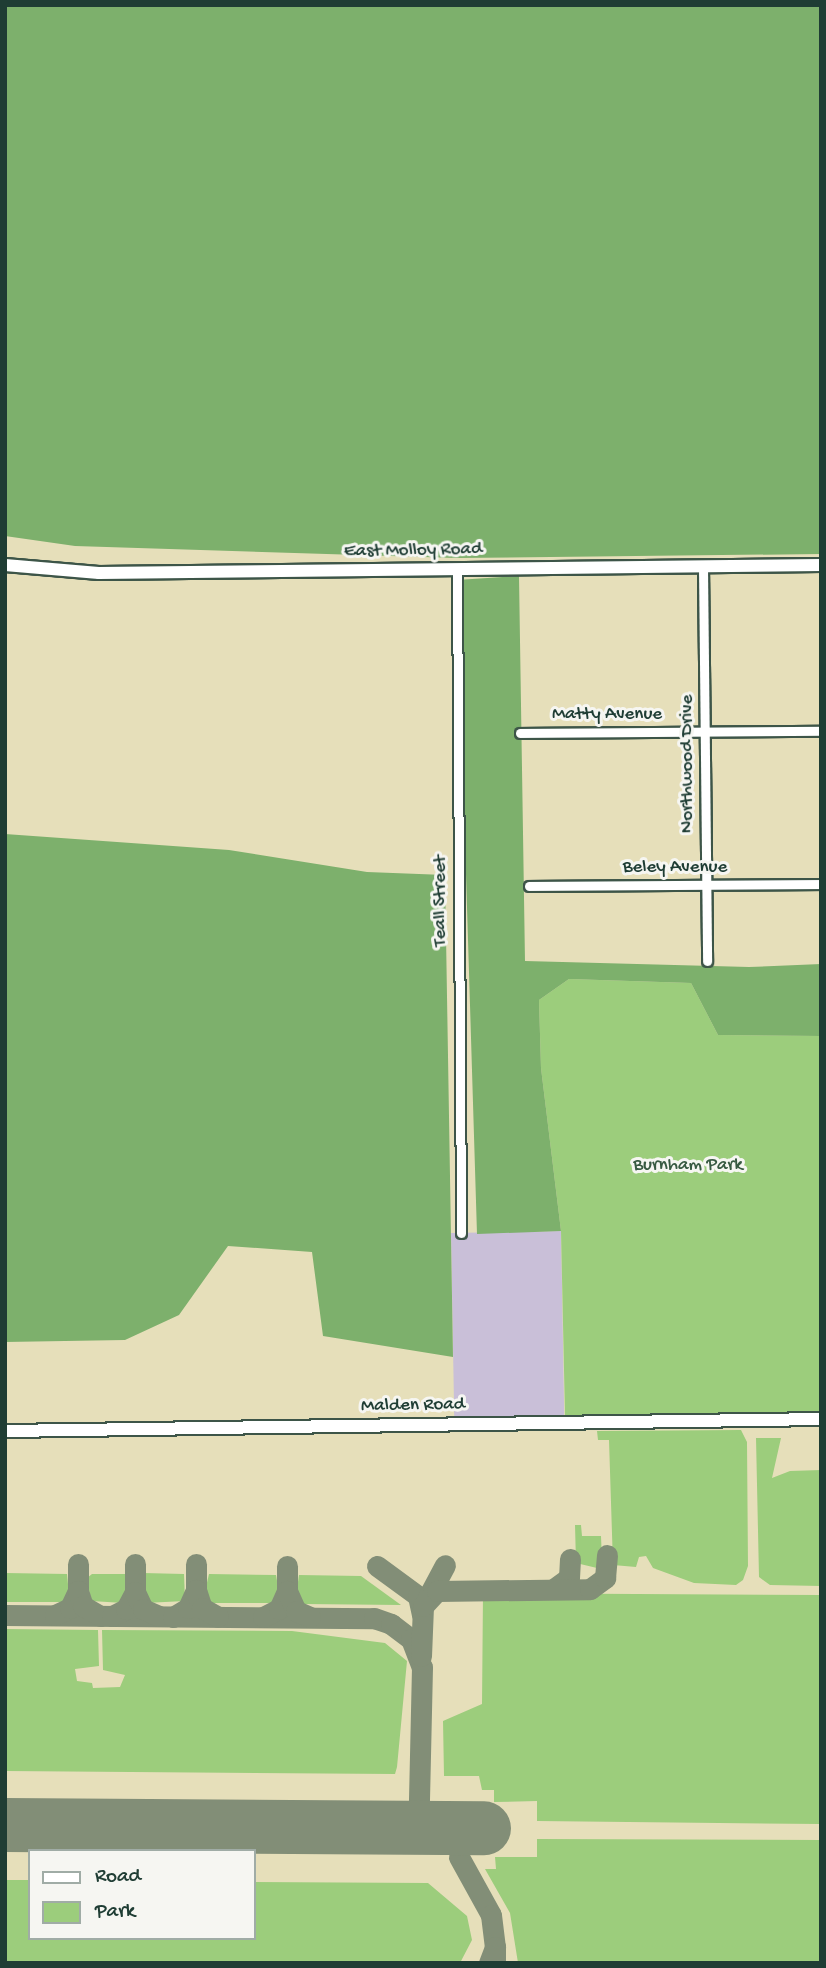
<!DOCTYPE html>
<html>
<head>
<meta charset="utf-8">
<style>
	body { margin:0 }
	#map { position:relative; width:826px; height:1968px; overflow:hidden; background:#e6dfba; font-family:"Gochi Hand",sans-serif }
	div>[style] { position:absolute }
	.industrial>* { inset:0; background:#c9bfd8; transform-origin:0 0 }
	.green>* { inset:0; background:#9ccd7c }
	.forest>* { inset:0; background:#7db06c }
	.taxiway>* { height:21px; margin:-10.5px; padding:0 10.5px; transform-origin:10.5px; border-radius:10.5px; background:#828e77 }
	.runway>* { height:54px; margin:-27px; padding:0 27px; transform-origin:27px; border-radius:27px; background:#828e77 }
	.roads { filter:drop-shadow(2px 0 #3d5548) drop-shadow(-2px 0 #3d5548) drop-shadow(0 2px #3d5548) drop-shadow(0 -2px #3d5548) }
	.street>* { height:9px; margin:-4.5px; padding:0 4.5px; transform-origin:4.5px; border-radius:4.5px; background:#fff }
	.secondary>* { height:12px; margin:-6px; padding:0 6px; transform-origin:6px; border-radius:6px; background:#fff }
	span { translate:-50% -50%; white-space:nowrap; text-align:center; line-height:1.15; -webkit-text-stroke:6px #f6f6f2; paint-order:stroke }
	.street-label { font-size:19px; color:#1f3d34 }
	.park-label { font-size:19px; color:#385a42 }
	.frame { position:absolute; inset:0; border:7px solid #1f3d34; pointer-events:none }
	.legend { position:absolute; left:28px; top:1849px; width:228px; height:91px; box-sizing:border-box; background:#f6f6f2; border:2px solid #a0aca6; margin:0; padding:9px 12px; list-style:none; font-size:21px; color:#1f3d34 }
	.legend li { display:flex; align-items:center; gap:14px; height:35px }
	.legend b { width:35px; border:2px solid #a0aca6 }
</style>
</head>
<body>
<div id="map">
	<div class="industrial">
		<div style="left:561px;top:1231px;width:185px;height:110px;rotate:89deg"></div>
	</div>
	<div class="green">
		<div style="clip-path:polygon(569px 979px,691px 983px,718px 1035px,821px 1036px,821px 1412px,565px 1416px,561px 1231px,541px 1068px,539px 1000px)"></div>
		<div style="clip-path:polygon(741px 1430px,747px 1442px,748px 1566px,743px 1580px,736px 1585px,694px 1583px,653px 1568px,646px 1556px,639px 1557px,636px 1567px,613px 1565px,609px 1440px,598px 1440px,597px 1431px)"></div>
		<div style="clip-path:polygon(756px 1438px,781px 1438px,772px 1478px,790px 1471px,821px 1470px,821px 1586px,770px 1585px,759px 1577px)"></div>
		<div style="clip-path:polygon(575px 1525px,581px 1525px,582px 1536px,601px 1536px,602px 1561px,597px 1568px,576px 1563px)"></div>
		<div style="clip-path:polygon(5px 1573px,67px 1574px,69px 1594px,62px 1602px,5px 1602px)"></div>
		<div style="clip-path:polygon(143px 1573px,184px 1574px,185px 1601px,145px 1603px,139px 1587px)"></div>
		<div style="clip-path:polygon(92px 1574px,127px 1574px,128px 1598px,124px 1603px,91px 1601px,87px 1578px)"></div>
		<div style="clip-path:polygon(209px 1574px,276px 1575px,279px 1592px,272px 1603px,211px 1603px,205px 1591px)"></div>
		<div style="clip-path:polygon(299px 1575px,361px 1576px,401px 1605px,303px 1604px,296px 1596px)"></div>
		<div style="clip-path:polygon(483px 1593px,821px 1595px,821px 1824px,537px 1821px,537px 1801px,494px 1802px,494px 1790px,482px 1790px,479px 1776px,444px 1776px,443px 1721px,482px 1704px)"></div>
		<div style="clip-path:polygon(5px 1629px,98px 1630px,99px 1666px,75px 1669px,77px 1681px,92px 1683px,93px 1688px,120px 1687px,125px 1675px,103px 1670px,102px 1630px,292px 1631px,385px 1643px,407px 1661px,397px 1767px,395px 1774px,5px 1771px)"></div>
		<div style="clip-path:polygon(537px 1839px,821px 1840px,821px 1963px,518px 1963px,510px 1913px,485px 1869px,496px 1869px,495px 1857px,537px 1857px)"></div>
		<div style="clip-path:polygon(5px 1880px,30px 1880px,30px 1938px,254px 1938px,254px 1882px,428px 1883px,467px 1916px,472px 1940px,460px 1963px,5px 1963px)"></div>
	</div>
	<div class="forest">
		<div style="clip-path:polygon(5px 5px,821px 5px,821px 554px,456px 558px,75px 546px,5px 536px)"></div>
		<div style="clip-path:polygon(519px 576px,525px 961px,749px 967px,821px 964px,821px 1036px,718px 1035px,691px 983px,569px 979px,539px 1000px,541px 1068px,561px 1231px,477px 1234px,457px 580px)"></div>
		<div style="clip-path:polygon(5px 834px,229px 850px,367px 872px,445px 875px,453px 1357px,323px 1336px,312px 1252px,228px 1246px,179px 1315px,125px 1340px,5px 1342px)"></div>
	</div>
	<div class="taxiway">
		<div style="left:135px;top:1564px;width:28px;rotate:90deg"></div>
		<div style="left:377px;top:1566px;width:51px;rotate:36.2deg"></div>
		<div style="left:418px;top:1596px;width:19px;rotate:78deg"></div>
		<div style="left:555px;top:1588px;width:17px;rotate:-36deg"></div>
		<div style="left:569px;top:1578px;width:19px;rotate:-87deg"></div>
		<div style="left:196px;top:1590px;width:26px;rotate:-90deg"></div>
		<div style="left:78px;top:1591px;width:27px;rotate:-90deg"></div>
		<div style="left:287px;top:1591px;width:25px;rotate:-90deg"></div>
		<div style="left:428px;top:1597px;width:36px;rotate:-62deg"></div>
		<div style="left:5px;top:1615px;width:369px;rotate:0.5deg"></div>
		<div style="left:374px;top:1618px;width:18px;rotate:19deg"></div>
		<div style="left:391px;top:1624px;width:25px;rotate:37deg"></div>
		<div style="left:411px;top:1639px;width:30px;rotate:69deg"></div>
		<div style="left:422px;top:1667px;width:135px;rotate:91.3deg"></div>
		<div style="left:55px;top:1615px;width:17px;rotate:-25deg"></div>
		<div style="left:70px;top:1608px;width:19px;rotate:-65deg"></div>
		<div style="left:78px;top:1591px;width:16px;rotate:72deg"></div>
		<div style="left:83px;top:1606px;width:20px;rotate:30deg"></div>
		<div style="left:112px;top:1616px;width:16px;rotate:-27deg"></div>
		<div style="left:126px;top:1609px;width:19px;rotate:-62deg"></div>
		<div style="left:135px;top:1592px;width:19px;rotate:65deg"></div>
		<div style="left:143px;top:1609px;width:17px;rotate:24deg"></div>
		<div style="left:173px;top:1617px;width:17px;rotate:-31deg"></div>
		<div style="left:188px;top:1608px;width:20px;rotate:-66deg"></div>
		<div style="left:196px;top:1590px;width:19px;rotate:72deg"></div>
		<div style="left:202px;top:1608px;width:18px;rotate:29deg"></div>
		<div style="left:263px;top:1617px;width:18px;rotate:-27deg"></div>
		<div style="left:279px;top:1609px;width:20px;rotate:-66deg"></div>
		<div style="left:287px;top:1591px;width:22px;rotate:66deg"></div>
		<div style="left:296px;top:1611px;width:15px;rotate:23deg"></div>
		<div style="left:421px;top:1656px;width:50px;rotate:-87.7deg"></div>
		<div style="left:423px;top:1606px;width:21px;rotate:-47deg"></div>
		<div style="left:437px;top:1591px;width:153px;rotate:-0.7deg"></div>
		<div style="left:590px;top:1589px;width:19px;rotate:-36deg"></div>
		<div style="left:605px;top:1578px;width:23px;rotate:-85deg"></div>
		<div style="left:459px;top:1857px;width:66px;rotate:61.1deg"></div>
		<div style="left:491px;top:1915px;width:32px;rotate:83deg"></div>
		<div style="left:489px;top:1963px;width:17px;rotate:-69deg"></div>
		<div style="left:495px;top:1947px;width:16px;rotate:90deg"></div>
	</div>
	<div class="runway">
		<div style="left:5px;top:1825px;width:479px;rotate:0.4deg"></div>
	</div>
	<div class="roads">
		<div class="street">
			<div style="left:703px;top:567px;width:394px;rotate:89.4deg"></div>
			<div style="left:457px;top:570px;width:663px;rotate:89.65deg"></div>
			<div style="left:520px;top:733px;width:301px;rotate:-0.4deg"></div>
			<div style="left:529px;top:886px;width:292px;rotate:-0.4deg"></div>
		</div>
		<div class="secondary">
			<div style="left:5px;top:565px;width:94px;rotate:4.9deg"></div>
			<div style="left:99px;top:573px;width:722px;rotate:-0.63deg"></div>
			<div style="left:5px;top:1431px;width:816px;rotate:-0.84deg"></div>
		</div>
	</div>
	<div class="street-label">
		<span style="left:413px;top:551px;rotate:-1deg">East Molloy Road</span>
		<span style="left:607px;top:715px">Matty Avenue</span>
		<span style="left:688px;top:764px;rotate:-90deg">Northwood Drive</span>
		<span style="left:675px;top:868px">Beley Avenue</span>
		<span style="left:441px;top:901px;rotate:-90deg">Teall Street</span>
		<span style="left:413px;top:1406px;rotate:-1deg">Malden Road</span>
	</div>
	<div class="park-label">
		<span style="left:688px;top:1166px">Burnham Park</span>
	</div>
	<div class="frame"></div>
	<ul class="legend">
	<li><b style="height:9px;background:#fff"></b>Road</li>
	<li><b style="height:19px;background:#9ccd7c"></b>Park</li>
	</ul>
</div>
</body>
</html>
